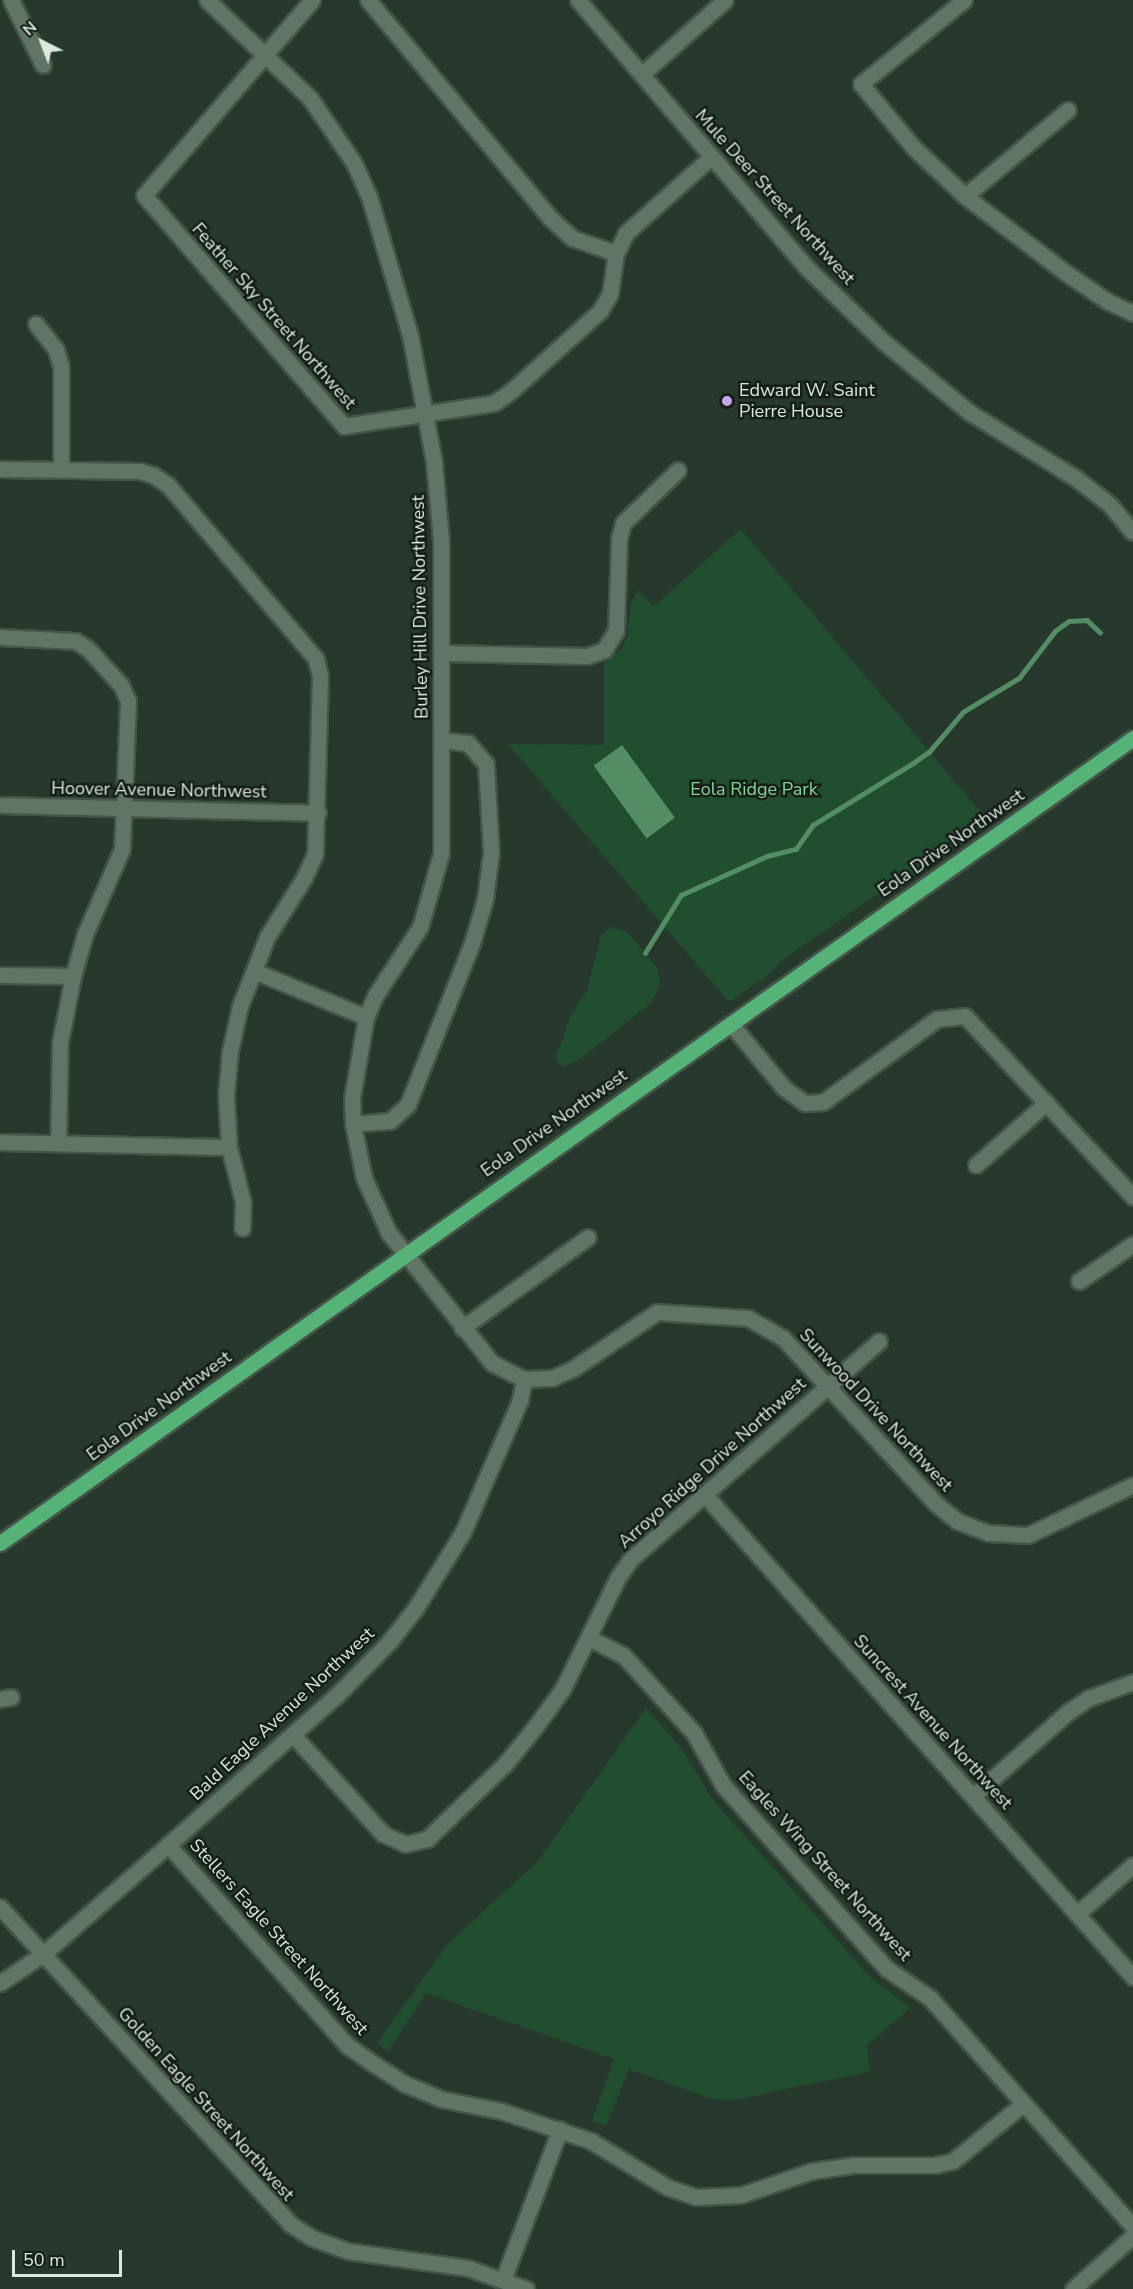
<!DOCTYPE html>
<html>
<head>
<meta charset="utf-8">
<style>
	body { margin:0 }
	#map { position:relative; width:1133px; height:2289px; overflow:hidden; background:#27392c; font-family:"Nunito Sans",sans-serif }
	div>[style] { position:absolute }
	.green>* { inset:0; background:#224e30 }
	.water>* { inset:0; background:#548c64; transform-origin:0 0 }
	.stream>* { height:4.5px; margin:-2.25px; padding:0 2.25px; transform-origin:2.25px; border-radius:2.25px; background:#548c64 }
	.roads { filter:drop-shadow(2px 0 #445449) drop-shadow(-2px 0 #445449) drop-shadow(0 2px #445449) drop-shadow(0 -2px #445449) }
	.minor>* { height:15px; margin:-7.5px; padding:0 7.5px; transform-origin:7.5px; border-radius:7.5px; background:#607565 }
	.major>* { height:15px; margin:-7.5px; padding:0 7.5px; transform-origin:7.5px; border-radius:7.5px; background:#55b377 }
	.dots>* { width:16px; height:16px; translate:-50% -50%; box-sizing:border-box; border:3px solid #161e18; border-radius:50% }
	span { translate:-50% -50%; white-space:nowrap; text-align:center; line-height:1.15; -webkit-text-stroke:5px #161e18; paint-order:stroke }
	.street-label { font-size:18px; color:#dce7de }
	.poi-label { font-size:18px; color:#dce7de }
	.left { translate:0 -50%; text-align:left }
	.park-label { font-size:18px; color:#82d49a }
	.north { position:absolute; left:12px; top:12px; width:60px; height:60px; -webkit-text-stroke:4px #161e18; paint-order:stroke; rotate:318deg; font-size:16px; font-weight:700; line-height:24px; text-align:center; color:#dce7de }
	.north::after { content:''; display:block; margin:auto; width:21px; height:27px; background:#dce7de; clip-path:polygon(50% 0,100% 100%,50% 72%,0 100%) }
	.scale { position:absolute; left:12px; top:2250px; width:110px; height:27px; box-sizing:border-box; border:3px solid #dce7de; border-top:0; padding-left:8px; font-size:18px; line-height:21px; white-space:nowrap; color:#dce7de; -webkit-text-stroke:4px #161e18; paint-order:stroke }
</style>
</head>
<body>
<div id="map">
	<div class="green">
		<div style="clip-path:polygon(741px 529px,988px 821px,891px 890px,876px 895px,781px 961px,771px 973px,729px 1002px,508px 744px,604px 745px,604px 663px,622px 648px,627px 636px,631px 603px,638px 590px,653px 607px)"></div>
		<div style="clip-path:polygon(610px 927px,628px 933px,645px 953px,657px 968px,660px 985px,651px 1003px,579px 1060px,562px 1067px,555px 1059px,571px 1015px,587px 990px,601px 935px)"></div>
		<div style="clip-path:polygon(646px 1708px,682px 1749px,712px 1799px,871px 1978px,910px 2008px,867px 2045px,870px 2072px,733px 2100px,709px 2098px,629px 2069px,606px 2126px,592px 2121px,614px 2059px,426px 1993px,388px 2052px,377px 2043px,448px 1944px,538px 1861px)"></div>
	</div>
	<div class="water">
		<div style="left:622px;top:745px;width:90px;height:35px;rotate:54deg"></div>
	</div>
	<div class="stream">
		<div style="left:645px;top:953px;width:68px;rotate:-58.2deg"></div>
		<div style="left:681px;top:895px;width:94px;rotate:-24.4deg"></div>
		<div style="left:767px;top:856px;width:30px;rotate:-14deg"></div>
		<div style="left:796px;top:849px;width:29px;rotate:-55deg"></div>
		<div style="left:813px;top:825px;width:118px;rotate:-31.8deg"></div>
		<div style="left:913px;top:763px;width:19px;rotate:-35deg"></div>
		<div style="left:929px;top:752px;width:52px;rotate:-49.6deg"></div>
		<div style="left:963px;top:712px;width:66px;rotate:-31.3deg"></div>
		<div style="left:1019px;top:678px;width:59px;rotate:-52.5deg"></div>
		<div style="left:1055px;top:631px;width:17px;rotate:-36deg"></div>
		<div style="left:1069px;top:621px;width:18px;rotate:-3deg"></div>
		<div style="left:1087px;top:620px;width:18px;rotate:43deg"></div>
	</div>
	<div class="roads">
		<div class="minor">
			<div style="left:11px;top:0;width:72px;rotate:63.8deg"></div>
			<div style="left:207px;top:0;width:142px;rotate:43.6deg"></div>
			<div style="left:310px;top:98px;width:78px;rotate:55.9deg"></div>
			<div style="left:354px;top:163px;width:36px;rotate:66deg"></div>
			<div style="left:369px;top:196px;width:145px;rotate:73.6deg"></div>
			<div style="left:410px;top:335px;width:129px;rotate:79.3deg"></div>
			<div style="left:434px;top:462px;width:78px;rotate:84.9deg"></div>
			<div style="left:441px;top:540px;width:314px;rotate:90deg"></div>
			<div style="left:441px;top:854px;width:76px;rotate:106deg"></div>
			<div style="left:420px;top:927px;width:82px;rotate:123.1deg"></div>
			<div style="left:375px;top:996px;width:23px;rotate:113deg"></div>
			<div style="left:366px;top:1017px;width:82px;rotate:99.8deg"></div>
			<div style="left:352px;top:1098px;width:26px;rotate:88deg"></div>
			<div style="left:353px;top:1124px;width:55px;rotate:78.5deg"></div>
			<div style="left:364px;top:1178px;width:60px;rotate:65.6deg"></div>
			<div style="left:389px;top:1233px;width:166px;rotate:51.6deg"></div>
			<div style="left:492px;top:1363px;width:36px;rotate:27deg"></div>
			<div style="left:524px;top:1379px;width:28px;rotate:-2deg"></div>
			<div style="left:552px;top:1378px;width:24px;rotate:-24deg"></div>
			<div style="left:574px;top:1368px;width:100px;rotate:-34deg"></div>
			<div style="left:657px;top:1312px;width:91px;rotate:3.8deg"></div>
			<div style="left:748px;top:1318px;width:40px;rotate:29.7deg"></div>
			<div style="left:783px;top:1338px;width:224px;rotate:47.3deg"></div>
			<div style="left:935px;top:1503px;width:28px;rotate:39deg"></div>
			<div style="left:957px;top:1521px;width:33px;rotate:21deg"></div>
			<div style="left:988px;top:1533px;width:40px;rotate:2.9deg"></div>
			<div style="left:1028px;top:1535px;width:116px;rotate:-25.5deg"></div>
			<div style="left:312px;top:0;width:257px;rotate:130.7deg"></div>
			<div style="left:144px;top:195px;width:306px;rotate:49.1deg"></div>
			<div style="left:344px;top:426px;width:152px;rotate:-8.7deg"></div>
			<div style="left:494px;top:403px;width:19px;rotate:-35deg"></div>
			<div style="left:510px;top:392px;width:121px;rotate:-42deg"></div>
			<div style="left:600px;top:311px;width:20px;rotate:-60deg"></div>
			<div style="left:610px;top:294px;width:41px;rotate:-81.7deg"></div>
			<div style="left:616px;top:253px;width:22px;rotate:-63deg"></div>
			<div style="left:626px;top:233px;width:114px;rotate:-41.8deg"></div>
			<div style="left:368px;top:0;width:284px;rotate:50.1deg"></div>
			<div style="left:550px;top:218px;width:30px;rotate:42deg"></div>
			<div style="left:572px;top:238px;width:46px;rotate:18.8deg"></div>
			<div style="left:578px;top:0;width:353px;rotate:49.5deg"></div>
			<div style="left:807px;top:268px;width:107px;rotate:43.9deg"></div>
			<div style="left:884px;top:342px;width:110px;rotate:39.5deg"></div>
			<div style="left:969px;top:412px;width:127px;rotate:31.8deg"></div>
			<div style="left:1077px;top:479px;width:42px;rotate:38.2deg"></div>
			<div style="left:1110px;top:505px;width:35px;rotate:50deg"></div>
			<div style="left:964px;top:0;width:133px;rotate:140.8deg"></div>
			<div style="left:861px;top:84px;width:83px;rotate:50.4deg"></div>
			<div style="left:914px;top:148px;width:70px;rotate:43.3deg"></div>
			<div style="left:965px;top:196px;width:127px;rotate:37.3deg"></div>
			<div style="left:1066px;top:273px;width:50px;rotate:34.3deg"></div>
			<div style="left:1107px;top:301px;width:29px;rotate:25deg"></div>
			<div style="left:642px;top:74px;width:111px;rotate:-41.7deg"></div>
			<div style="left:965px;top:196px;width:134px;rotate:-39.9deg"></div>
			<div style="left:36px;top:324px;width:33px;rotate:52deg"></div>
			<div style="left:56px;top:350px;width:17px;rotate:73deg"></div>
			<div style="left:61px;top:366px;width:103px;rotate:90deg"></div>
			<div style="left:0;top:469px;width:140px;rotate:0.8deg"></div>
			<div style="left:140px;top:471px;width:14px;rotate:17deg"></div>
			<div style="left:153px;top:475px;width:18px;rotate:34deg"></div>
			<div style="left:168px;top:485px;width:228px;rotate:49.6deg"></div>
			<div style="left:316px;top:659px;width:18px;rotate:77deg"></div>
			<div style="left:320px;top:677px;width:177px;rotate:91.6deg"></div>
			<div style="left:315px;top:854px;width:26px;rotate:115deg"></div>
			<div style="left:304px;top:878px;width:70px;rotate:122.1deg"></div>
			<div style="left:267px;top:937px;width:74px;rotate:111.4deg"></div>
			<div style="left:240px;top:1006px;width:46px;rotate:102.5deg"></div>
			<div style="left:230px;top:1051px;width:44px;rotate:95.2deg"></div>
			<div style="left:226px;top:1095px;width:52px;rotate:86.7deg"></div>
			<div style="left:229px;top:1147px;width:57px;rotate:75.7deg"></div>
			<div style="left:243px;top:1202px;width:26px;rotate:92deg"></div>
			<div style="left:0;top:637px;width:76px;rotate:3deg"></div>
			<div style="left:76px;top:641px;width:14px;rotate:34deg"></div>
			<div style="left:88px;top:649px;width:49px;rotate:47.5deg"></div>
			<div style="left:121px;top:685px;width:17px;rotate:66deg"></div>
			<div style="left:128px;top:701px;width:148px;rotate:92.3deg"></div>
			<div style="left:122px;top:849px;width:93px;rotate:113.5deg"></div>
			<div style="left:85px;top:934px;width:44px;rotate:105.9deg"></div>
			<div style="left:73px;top:976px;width:67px;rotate:101.1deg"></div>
			<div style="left:60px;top:1042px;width:101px;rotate:91.1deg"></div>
			<div style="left:443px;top:653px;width:144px;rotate:1.2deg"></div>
			<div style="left:587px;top:656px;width:18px;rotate:-19deg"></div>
			<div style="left:604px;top:650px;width:22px;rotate:-58deg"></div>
			<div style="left:616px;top:631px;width:92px;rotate:-88.1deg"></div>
			<div style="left:619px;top:539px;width:16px;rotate:-76deg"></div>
			<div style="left:623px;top:523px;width:76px;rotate:-43.9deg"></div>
			<div style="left:0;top:805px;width:318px;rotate:1.4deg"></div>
			<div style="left:254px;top:971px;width:121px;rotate:22.3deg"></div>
			<div style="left:0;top:975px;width:73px;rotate:0.8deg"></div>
			<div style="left:731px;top:1024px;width:83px;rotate:50.4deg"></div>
			<div style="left:784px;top:1088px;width:26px;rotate:36deg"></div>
			<div style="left:805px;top:1103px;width:18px;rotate:-3deg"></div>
			<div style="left:823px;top:1102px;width:141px;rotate:-36.1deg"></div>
			<div style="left:937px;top:1019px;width:28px;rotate:-6deg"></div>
			<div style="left:965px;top:1016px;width:247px;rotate:47.1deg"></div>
			<div style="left:353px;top:1124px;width:37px;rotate:-5deg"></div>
			<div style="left:390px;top:1121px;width:25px;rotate:-43deg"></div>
			<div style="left:408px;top:1104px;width:173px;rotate:-68.3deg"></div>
			<div style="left:472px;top:943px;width:46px;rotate:-73.5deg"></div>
			<div style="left:485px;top:899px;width:47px;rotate:-82.7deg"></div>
			<div style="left:491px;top:852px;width:88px;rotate:-93.3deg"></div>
			<div style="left:486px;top:764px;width:28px;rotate:-131deg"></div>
			<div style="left:468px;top:743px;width:27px;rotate:-174deg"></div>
			<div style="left:0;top:1142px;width:229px;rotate:1.3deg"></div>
			<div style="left:976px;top:1165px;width:94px;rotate:-41.5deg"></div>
			<div style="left:1079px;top:1281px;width:65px;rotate:-34.4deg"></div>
			<div style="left:462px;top:1328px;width:155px;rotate:-35.8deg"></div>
			<div style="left:704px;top:1494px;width:646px;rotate:48.39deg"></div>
			<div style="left:589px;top:1638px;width:38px;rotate:27deg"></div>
			<div style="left:623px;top:1655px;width:105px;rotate:47.7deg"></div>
			<div style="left:694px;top:1733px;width:60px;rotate:60.9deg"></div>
			<div style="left:723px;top:1785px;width:246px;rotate:48.3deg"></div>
			<div style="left:887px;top:1969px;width:52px;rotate:34deg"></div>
			<div style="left:930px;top:1998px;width:306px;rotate:48.4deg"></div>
			<div style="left:0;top:1699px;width:11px;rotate:-10deg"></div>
			<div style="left:293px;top:1735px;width:134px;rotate:47.7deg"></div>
			<div style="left:383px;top:1834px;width:24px;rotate:24deg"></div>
			<div style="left:405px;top:1844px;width:23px;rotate:-13deg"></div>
			<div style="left:427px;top:1839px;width:108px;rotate:-43.9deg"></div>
			<div style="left:505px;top:1764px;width:48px;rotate:-51deg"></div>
			<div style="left:535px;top:1727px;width:46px;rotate:-53.9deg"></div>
			<div style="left:562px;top:1690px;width:126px;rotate:-63.6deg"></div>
			<div style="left:618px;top:1577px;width:22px;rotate:-54deg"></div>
			<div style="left:631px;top:1559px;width:330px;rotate:-41.3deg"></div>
			<div style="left:973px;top:1796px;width:127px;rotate:-41.5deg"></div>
			<div style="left:1068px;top:1712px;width:25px;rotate:-34deg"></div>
			<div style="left:1089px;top:1698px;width:47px;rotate:-20deg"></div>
			<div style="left:168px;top:1845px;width:270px;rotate:48.2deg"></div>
			<div style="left:348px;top:2046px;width:32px;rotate:35deg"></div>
			<div style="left:374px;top:2064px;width:35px;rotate:33deg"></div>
			<div style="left:403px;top:2083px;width:41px;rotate:22.8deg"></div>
			<div style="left:441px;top:2099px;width:61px;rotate:11.3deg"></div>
			<div style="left:501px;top:2111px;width:95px;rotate:18.4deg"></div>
			<div style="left:591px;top:2141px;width:89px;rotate:31.2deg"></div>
			<div style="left:667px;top:2187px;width:31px;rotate:19deg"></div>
			<div style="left:696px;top:2197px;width:45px;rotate:-2.5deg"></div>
			<div style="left:741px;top:2195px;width:75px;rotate:-18.7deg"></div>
			<div style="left:812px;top:2171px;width:41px;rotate:-8.3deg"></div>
			<div style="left:853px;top:2165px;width:82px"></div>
			<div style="left:935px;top:2165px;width:18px;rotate:-13deg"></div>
			<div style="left:953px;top:2161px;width:90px;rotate:-39.2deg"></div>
			<div style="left:0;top:1907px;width:430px;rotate:47.5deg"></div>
			<div style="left:290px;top:2224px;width:26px;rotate:32deg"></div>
			<div style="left:312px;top:2238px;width:38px;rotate:20deg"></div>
			<div style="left:348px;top:2251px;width:121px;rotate:8.1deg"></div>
			<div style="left:468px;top:2268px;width:62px;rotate:19.9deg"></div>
			<div style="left:1077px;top:1914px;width:74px;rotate:-41.2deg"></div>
			<div style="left:0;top:1983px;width:52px;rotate:-34deg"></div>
			<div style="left:43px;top:1954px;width:166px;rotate:-41.1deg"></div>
			<div style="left:168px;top:1845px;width:226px;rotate:-41.6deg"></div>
			<div style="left:337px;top:1695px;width:74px;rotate:-45.5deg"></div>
			<div style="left:389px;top:1642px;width:42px;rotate:-51.8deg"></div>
			<div style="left:415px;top:1609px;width:91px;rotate:-58.1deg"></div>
			<div style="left:463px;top:1532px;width:144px;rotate:-66.6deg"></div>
			<div style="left:520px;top:1400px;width:21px;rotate:-79deg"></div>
			<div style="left:503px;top:2280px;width:161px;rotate:-69.3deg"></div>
			<div style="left:1073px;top:2289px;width:80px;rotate:-41.5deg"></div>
		</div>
		<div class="major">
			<div style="left:0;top:1543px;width:1390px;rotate:-35.39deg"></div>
		</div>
	</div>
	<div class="dots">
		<div style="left:727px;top:401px;background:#c6a6f0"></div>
	</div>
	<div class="street-label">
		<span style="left:775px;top:197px;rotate:48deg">Mule Deer Street Northwest</span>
		<span style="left:274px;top:316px;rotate:49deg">Feather Sky Street Northwest</span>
		<span style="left:420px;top:607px;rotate:-91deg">Burley Hill Drive Northwest</span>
		<span style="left:159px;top:790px;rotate:1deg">Hoover Avenue Northwest</span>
		<span style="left:951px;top:843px;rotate:-35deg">Eola Drive Northwest</span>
		<span style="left:554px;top:1123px;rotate:-35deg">Eola Drive Northwest</span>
		<span style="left:159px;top:1406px;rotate:-36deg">Eola Drive Northwest</span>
		<span style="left:876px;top:1410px;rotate:47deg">Sunwood Drive Northwest</span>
		<span style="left:712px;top:1463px;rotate:-42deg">Arroyo Ridge Drive Northwest</span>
		<span style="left:282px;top:1714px;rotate:-43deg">Bald Eagle Avenue Northwest</span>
		<span style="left:933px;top:1722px;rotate:48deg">Suncrest Avenue Northwest</span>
		<span style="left:825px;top:1866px;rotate:48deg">Eagles Wing Street Northwest</span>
		<span style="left:279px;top:1937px;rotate:48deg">Stellers Eagle Street Northwest</span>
		<span style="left:206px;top:2104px;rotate:48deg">Golden Eagle Street Northwest</span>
	</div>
	<div class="poi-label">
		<span class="left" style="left:739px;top:401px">Edward W. Saint<br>Pierre House</span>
	</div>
	<div class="park-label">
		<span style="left:754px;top:789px">Eola Ridge Park</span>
	</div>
	<div class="north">N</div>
	<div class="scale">50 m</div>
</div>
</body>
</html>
